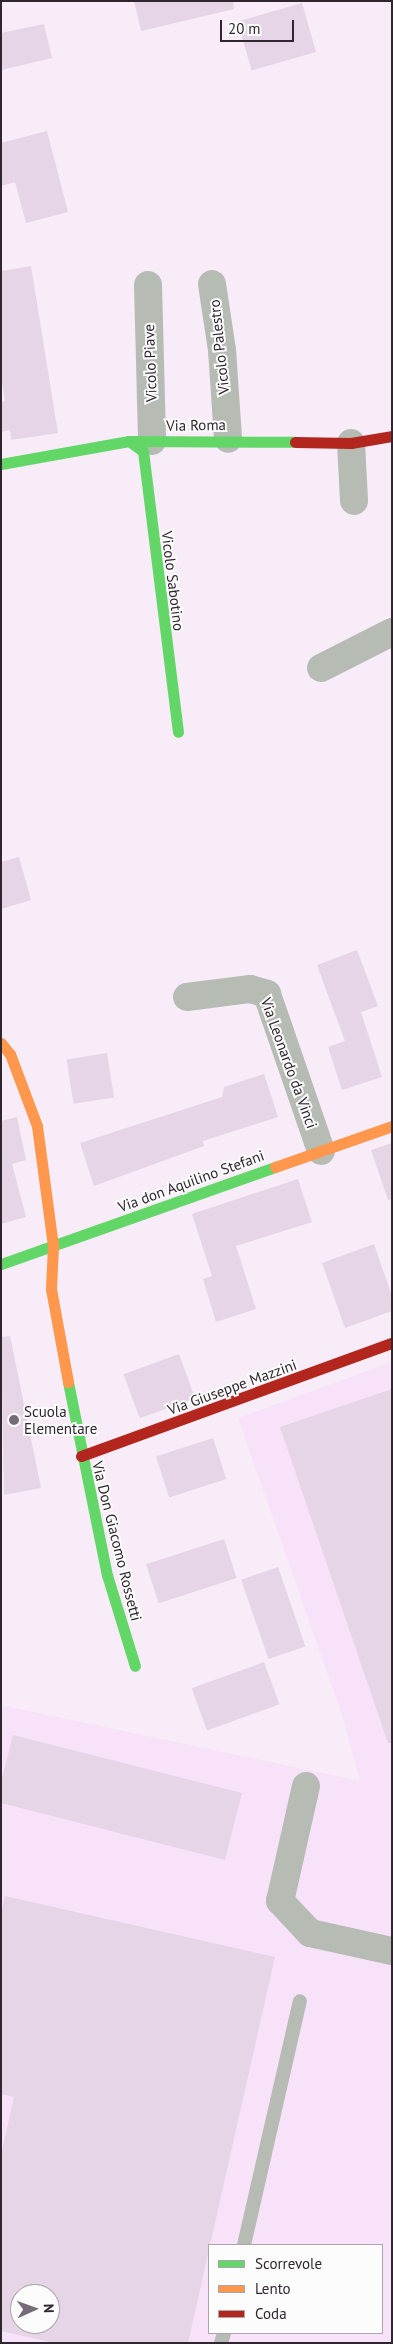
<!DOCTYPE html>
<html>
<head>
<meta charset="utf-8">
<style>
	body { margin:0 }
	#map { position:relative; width:393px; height:2344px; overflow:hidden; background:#f7ecf7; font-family:"PT Sans",sans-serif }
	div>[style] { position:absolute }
	.built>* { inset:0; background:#f8e2f9 }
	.building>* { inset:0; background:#e6d5e6; transform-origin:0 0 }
	.lane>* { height:14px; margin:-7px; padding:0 7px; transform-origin:7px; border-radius:7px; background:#b6bbb4 }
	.street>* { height:28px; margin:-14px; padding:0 14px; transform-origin:14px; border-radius:14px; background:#b6bbb4 }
	.fast>* { height:11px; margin:-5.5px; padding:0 5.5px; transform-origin:5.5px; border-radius:5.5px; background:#63d668 }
	.slow>* { height:11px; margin:-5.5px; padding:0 5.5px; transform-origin:5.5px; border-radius:5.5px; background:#ff974d }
	.jam>* { height:11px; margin:-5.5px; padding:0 5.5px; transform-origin:5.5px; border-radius:5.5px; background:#b3261e }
	.dots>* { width:14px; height:14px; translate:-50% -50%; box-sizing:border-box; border:2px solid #fcfcfc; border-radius:50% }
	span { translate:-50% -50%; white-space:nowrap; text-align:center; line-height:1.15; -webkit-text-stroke:4px #fcfcfc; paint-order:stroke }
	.street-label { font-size:15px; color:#302630 }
	.poi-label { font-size:15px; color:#302630 }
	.left { translate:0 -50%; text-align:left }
	.frame { position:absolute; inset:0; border:2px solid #302630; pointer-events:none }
	.legend { position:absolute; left:208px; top:2244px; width:175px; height:90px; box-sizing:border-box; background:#fcfcfc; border:1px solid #aaa6aa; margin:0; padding:6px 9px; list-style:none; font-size:15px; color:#302630 }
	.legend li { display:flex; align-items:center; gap:10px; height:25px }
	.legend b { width:25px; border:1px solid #aaa6aa }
	.north { position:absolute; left:10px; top:2284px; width:50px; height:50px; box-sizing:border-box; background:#fcfcfc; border:1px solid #aaa6aa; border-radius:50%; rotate:88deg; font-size:14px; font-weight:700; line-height:20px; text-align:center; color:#302630 }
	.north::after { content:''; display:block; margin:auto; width:18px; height:22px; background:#766b76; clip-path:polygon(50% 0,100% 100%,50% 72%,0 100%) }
	.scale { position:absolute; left:220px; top:20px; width:74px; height:22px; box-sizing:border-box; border:2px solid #302630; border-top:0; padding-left:6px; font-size:15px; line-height:18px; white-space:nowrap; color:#302630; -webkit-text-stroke:4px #fcfcfc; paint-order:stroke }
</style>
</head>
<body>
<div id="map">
	<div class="built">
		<div style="clip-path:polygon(evenodd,392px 1362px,392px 2343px,1px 2343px,1px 1705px,360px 1781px,341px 1712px,238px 1418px,392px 1362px,209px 2245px,382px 2245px,382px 2333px,209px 2333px,209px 2245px,392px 1362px,20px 2294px,50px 2294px,50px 2324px,20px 2324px,20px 2294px)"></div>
	</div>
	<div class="building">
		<div style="clip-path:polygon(134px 1px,233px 1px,234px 9px,141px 31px)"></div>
		<div style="left:302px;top:3px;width:51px;height:67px;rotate:74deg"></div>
		<div style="clip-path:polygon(44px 24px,52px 58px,1px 70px,1px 33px)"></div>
		<div style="clip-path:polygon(47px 131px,68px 212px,26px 223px,15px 182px,1px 186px,1px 143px)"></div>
		<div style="clip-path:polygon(31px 266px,58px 433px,11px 440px,10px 430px,1px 432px,1px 402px,5px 401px,1px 377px,1px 271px)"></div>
		<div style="clip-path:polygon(19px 857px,31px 900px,1px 909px,1px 862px)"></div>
		<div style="clip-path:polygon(357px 950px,378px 1006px,361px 1012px,382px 1077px,342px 1090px,328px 1047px,345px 1041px,317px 965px)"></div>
		<div style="left:107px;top:1053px;width:45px;height:41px;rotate:81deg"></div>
		<div style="clip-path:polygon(264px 1074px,278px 1117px,203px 1141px,204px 1146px,94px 1186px,80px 1143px,222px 1097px,224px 1087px)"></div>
		<div style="clip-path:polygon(17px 1117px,26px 1160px,12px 1164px,26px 1217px,1px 1224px,1px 1121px)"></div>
		<div style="clip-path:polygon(392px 1143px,392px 1199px,388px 1200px,371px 1150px)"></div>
		<div style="clip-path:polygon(298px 1179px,312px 1222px,236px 1246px,256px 1309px,216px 1322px,203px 1279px,212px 1276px,192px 1214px)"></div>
		<div style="clip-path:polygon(374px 1244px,392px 1296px,392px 1311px,345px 1328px,322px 1263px)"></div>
		<div style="clip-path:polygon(10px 1336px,41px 1488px,4px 1495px,1px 1337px)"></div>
		<div style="left:179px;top:1354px;width:47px;height:59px;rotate:70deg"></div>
		<div style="clip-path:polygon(392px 1389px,392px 1743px,388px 1743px,280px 1427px)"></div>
		<div style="left:213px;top:1438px;width:43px;height:60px;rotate:72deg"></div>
		<div style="left:224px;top:1539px;width:41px;height:82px;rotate:72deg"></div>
		<div style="left:278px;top:1567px;width:84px;height:39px;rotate:71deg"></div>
		<div style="left:264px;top:1662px;width:45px;height:77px;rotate:70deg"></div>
		<div style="clip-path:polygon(13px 1735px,242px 1793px,225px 1860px,1px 1803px,1px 1782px)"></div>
		<div style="clip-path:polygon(evenodd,5px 1896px,275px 1957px,188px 2343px,54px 2343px,1px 2331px,1px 2155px,14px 2097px,1px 2094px,1px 1914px,5px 1896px,20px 2294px,50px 2294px,50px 2324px,20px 2324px,20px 2294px)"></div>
	</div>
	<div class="lane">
		<div style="left:244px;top:2245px;width:250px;rotate:-77.1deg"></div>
		<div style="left:221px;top:2343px;width:10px;rotate:-73deg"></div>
	</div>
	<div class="street">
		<div style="left:212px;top:284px;width:67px;rotate:81.4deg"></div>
		<div style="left:222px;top:350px;width:89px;rotate:86.1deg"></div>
		<div style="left:148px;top:285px;width:156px;rotate:88.5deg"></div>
		<div style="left:351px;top:443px;width:58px;rotate:87deg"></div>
		<div style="left:321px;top:668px;width:80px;rotate:-26.9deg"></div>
		<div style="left:187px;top:997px;width:64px;rotate:-7.2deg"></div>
		<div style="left:250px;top:989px;width:18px;rotate:16deg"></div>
		<div style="left:267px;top:994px;width:166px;rotate:71deg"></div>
		<div style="left:306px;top:1786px;width:118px;rotate:102.7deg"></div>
		<div style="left:280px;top:1901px;width:44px;rotate:46.8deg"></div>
		<div style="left:310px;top:1933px;width:84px;rotate:12.4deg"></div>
	</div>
	<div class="fast">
		<div style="left:129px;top:441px;width:17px;rotate:36deg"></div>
		<div style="left:143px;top:451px;width:283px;rotate:82.9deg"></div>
		<div style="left:1px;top:464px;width:130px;rotate:-10.2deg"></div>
		<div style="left:129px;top:441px;width:166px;rotate:0.3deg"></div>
		<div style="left:1px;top:1264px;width:291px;rotate:-19.5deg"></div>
		<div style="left:68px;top:1382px;width:197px;rotate:78.6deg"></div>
		<div style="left:107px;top:1575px;width:95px;rotate:72.9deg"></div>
	</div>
	<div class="slow">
		<div style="left:1px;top:1043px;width:14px;rotate:51deg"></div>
		<div style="left:10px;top:1054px;width:77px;rotate:69.4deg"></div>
		<div style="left:37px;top:1126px;width:121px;rotate:82.4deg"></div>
		<div style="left:53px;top:1246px;width:43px;rotate:92.7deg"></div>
		<div style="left:51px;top:1289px;width:95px;rotate:79.6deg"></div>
		<div style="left:275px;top:1167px;width:124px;rotate:-19.3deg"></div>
	</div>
	<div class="jam">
		<div style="left:295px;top:442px;width:56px;rotate:1deg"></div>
		<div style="left:351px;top:443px;width:42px;rotate:-9.7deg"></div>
		<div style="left:81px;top:1456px;width:331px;rotate:-20deg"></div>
	</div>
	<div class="dots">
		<div style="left:14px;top:1420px;background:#766b76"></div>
	</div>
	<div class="street-label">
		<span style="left:219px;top:347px;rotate:-96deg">Vicolo Palestro</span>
		<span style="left:150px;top:363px;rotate:-92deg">Vicolo Piave</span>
		<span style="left:196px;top:425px;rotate:-1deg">Via Roma</span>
		<span style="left:173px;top:581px;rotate:83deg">Vicolo Sabotino</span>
		<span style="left:289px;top:1063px;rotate:70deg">Via Leonardo da Vinci</span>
		<span style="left:191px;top:1181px;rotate:-20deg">Via don Aquilino Stefani</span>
		<span style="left:232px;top:1387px;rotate:-20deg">Via Giuseppe Mazzini</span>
		<span style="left:117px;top:1541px;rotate:76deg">Via Don Giacomo Rossetti</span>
	</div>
	<div class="poi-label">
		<span class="left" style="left:24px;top:1420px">Scuola<br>Elementare</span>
	</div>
	<div class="frame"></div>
	<ul class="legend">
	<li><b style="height:6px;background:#63d668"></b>Scorrevole</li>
	<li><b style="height:6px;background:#ff974d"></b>Lento</li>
	<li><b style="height:6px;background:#b3261e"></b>Coda</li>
	</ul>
	<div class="north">N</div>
	<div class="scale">20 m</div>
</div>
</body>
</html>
